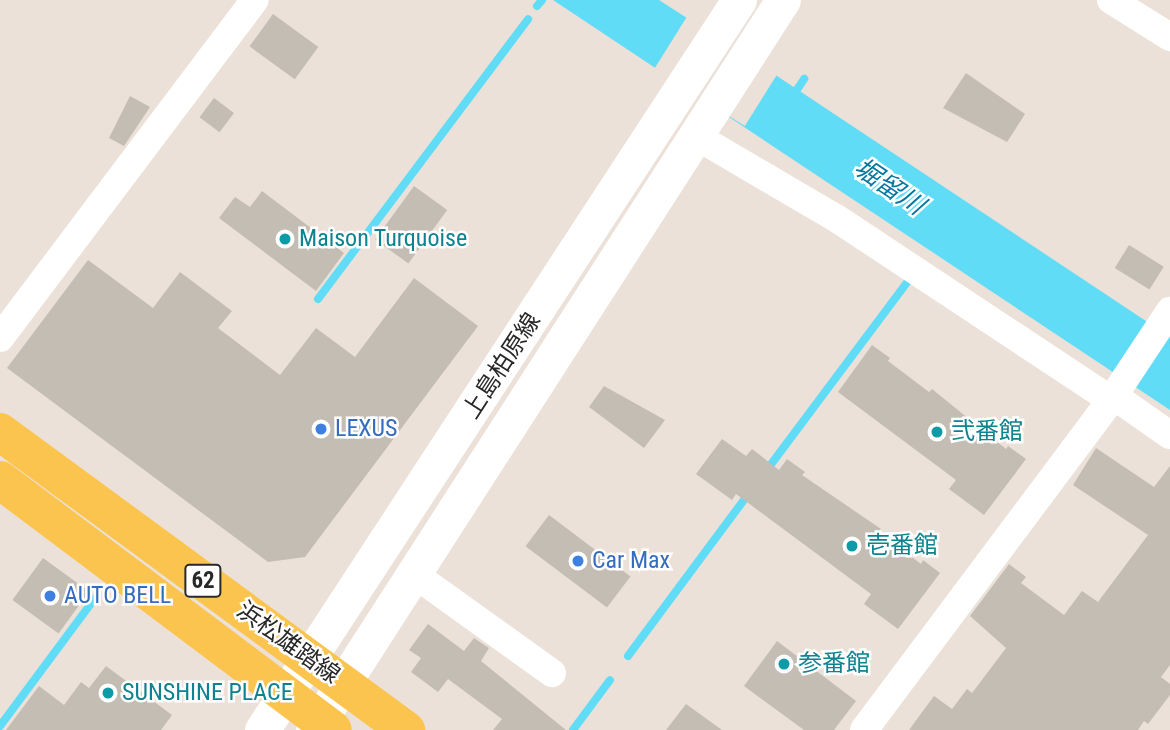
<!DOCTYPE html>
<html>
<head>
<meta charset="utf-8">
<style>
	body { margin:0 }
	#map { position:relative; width:1170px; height:730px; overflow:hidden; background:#ece1d8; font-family:"Roboto Condensed","Noto Sans JP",sans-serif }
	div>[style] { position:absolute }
	.water>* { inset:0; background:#61dcf7 }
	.pier>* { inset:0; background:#ece1d8; transform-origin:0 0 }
	.stream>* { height:8px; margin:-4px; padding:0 4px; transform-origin:4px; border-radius:4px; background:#61dcf7 }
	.building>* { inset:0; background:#c3bdb4; transform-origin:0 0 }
	.minor>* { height:28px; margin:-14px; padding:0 14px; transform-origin:14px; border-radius:14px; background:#fff }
	.tertiary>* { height:35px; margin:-17.5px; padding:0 17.5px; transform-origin:17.5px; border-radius:17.5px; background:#fff }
	.primary>* { height:38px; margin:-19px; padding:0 19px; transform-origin:19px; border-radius:19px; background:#fbc44e }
	.dots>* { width:19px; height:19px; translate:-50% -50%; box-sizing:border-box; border:4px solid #fff; border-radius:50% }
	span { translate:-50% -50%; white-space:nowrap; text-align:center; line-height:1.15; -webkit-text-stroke:5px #fff; paint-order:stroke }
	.shield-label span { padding:2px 5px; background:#fff; border:2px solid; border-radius:5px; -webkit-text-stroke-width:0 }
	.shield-label { font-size:23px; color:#282828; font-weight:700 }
	.culture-label { font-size:24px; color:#0d838f }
	.left { translate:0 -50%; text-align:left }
	.street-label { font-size:24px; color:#282828 }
	.shop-label { font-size:24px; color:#366cbe }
	.water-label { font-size:26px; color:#0377a0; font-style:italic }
</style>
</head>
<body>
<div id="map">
	<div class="water">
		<div style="clip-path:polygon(553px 0,659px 0,774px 74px,1170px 337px,1170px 410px)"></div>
	</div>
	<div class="pier">
		<div style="left:688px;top:15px;width:107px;height:64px;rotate:32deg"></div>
	</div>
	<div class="stream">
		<div style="left:537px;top:6px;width:8px;rotate:-50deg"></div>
		<div style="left:792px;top:97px;width:22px;rotate:-56deg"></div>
		<div style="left:318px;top:299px;width:350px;rotate:-53.1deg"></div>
		<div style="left:766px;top:471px;width:237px;rotate:-53.2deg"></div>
		<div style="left:628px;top:656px;width:203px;rotate:-53.4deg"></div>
		<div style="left:0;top:726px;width:159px;rotate:-53.4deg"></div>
		<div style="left:573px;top:730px;width:62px;rotate:-53.5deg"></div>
	</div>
	<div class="building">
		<div style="left:273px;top:14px;width:56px;height:40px;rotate:36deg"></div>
		<div style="clip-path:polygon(966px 73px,1025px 114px,1007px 142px,943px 108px)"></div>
		<div style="clip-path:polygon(130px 96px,150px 107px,124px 146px,109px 138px)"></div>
		<div style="left:214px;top:98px;width:25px;height:24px;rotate:37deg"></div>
		<div style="left:414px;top:186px;width:41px;height:66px;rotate:36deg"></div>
		<div style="clip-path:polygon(262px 191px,344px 253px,316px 291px,219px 218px,235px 197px,250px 207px)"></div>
		<div style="left:1129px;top:245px;width:41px;height:27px;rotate:32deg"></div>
		<div style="clip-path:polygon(88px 260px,153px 308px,180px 272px,232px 311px,218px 328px,280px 375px,316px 328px,355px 357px,414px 278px,478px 326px,305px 557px,268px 562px,7px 368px)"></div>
		<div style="clip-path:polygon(872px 345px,890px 358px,888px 361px,929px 392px,932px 389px,1006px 449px,1008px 446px,1026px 459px,984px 515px,949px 489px,956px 480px,838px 392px)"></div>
		<div style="clip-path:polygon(604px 386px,665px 420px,644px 448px,589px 407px)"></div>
		<div style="clip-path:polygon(722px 439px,746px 456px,752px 449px,779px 470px,787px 459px,805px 472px,802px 475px,881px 529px,879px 532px,921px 564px,923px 560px,940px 573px,898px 629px,864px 604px,871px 594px,736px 494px,732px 500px,696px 474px)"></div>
		<div style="clip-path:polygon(1096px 448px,1154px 487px,1170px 466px,1170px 665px,1161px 677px,1170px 684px,1170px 695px,1148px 724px,1144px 721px,1138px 730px,909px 730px,934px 696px,952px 709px,967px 689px,972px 693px,1006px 648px,970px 616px,1009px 564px,1026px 577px,1021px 583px,1064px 615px,1082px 591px,1098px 602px,1148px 535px,1073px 485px)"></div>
		<div style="left:549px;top:515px;width:102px;height:39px;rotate:37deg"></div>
		<div style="left:43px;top:558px;width:57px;height:52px;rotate:36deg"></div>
		<div style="clip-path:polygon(428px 624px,464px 651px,474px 638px,489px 648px,481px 661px,566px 730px,493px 730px,502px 719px,448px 679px,438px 692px,411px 672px,421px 658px,409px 650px)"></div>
		<div style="clip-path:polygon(777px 641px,856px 701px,834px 730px,804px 730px,744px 686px)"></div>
		<div style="clip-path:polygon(106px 666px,172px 715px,161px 730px,6px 730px,39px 686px,64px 705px,81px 682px,89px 688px)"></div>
		<div style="clip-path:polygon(686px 704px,722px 730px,666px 730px)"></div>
	</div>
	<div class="minor">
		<div style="left:1111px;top:0;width:70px;rotate:32.1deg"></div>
		<div style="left:696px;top:136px;width:162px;rotate:30.4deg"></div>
		<div style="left:836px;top:218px;width:330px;rotate:33.5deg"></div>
		<div style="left:0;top:338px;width:423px;rotate:-53deg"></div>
		<div style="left:1114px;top:396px;width:68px;rotate:34.9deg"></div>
		<div style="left:414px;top:574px;width:170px;rotate:35.7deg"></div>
		<div style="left:864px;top:730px;width:412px;rotate:-53.2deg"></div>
		<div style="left:1111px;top:400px;width:107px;rotate:-56.5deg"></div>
	</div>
	<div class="tertiary">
		<div style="left:262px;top:730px;width:872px;rotate:-56.84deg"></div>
		<div style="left:313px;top:730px;width:868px;rotate:-57.23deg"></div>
	</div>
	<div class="primary">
		<div style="left:0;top:432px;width:504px;rotate:36.28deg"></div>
		<div style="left:0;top:480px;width:416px;rotate:36.9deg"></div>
	</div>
	<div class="dots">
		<div style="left:285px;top:239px;background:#0f9aa8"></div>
		<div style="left:321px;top:429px;background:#3f7fe0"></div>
		<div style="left:937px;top:432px;background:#0f9aa8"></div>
		<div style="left:852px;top:546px;background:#0f9aa8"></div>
		<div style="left:578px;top:561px;background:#3f7fe0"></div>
		<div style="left:50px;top:596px;background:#3f7fe0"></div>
		<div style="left:784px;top:664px;background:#0f9aa8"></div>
		<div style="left:108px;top:693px;background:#0f9aa8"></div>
	</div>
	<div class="shield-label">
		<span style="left:203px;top:581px">62</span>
	</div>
	<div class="culture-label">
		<span class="left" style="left:299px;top:239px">Maison Turquoise</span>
		<span class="left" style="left:951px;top:432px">弐番館</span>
		<span class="left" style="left:866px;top:546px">壱番館</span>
		<span class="left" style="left:798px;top:664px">参番館</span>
		<span class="left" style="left:122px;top:693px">SUNSHINE PLACE</span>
	</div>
	<div class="street-label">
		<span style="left:502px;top:366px;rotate:-57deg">上島柏原線</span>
		<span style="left:288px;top:643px;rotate:36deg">浜松雄踏線</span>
	</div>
	<div class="shop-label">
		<span class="left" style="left:335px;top:429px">LEXUS</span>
		<span class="left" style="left:592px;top:561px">Car Max</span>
		<span class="left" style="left:64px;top:596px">AUTO BELL</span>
	</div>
	<div class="water-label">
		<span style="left:889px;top:187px;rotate:34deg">堀留川</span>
	</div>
</div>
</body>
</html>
